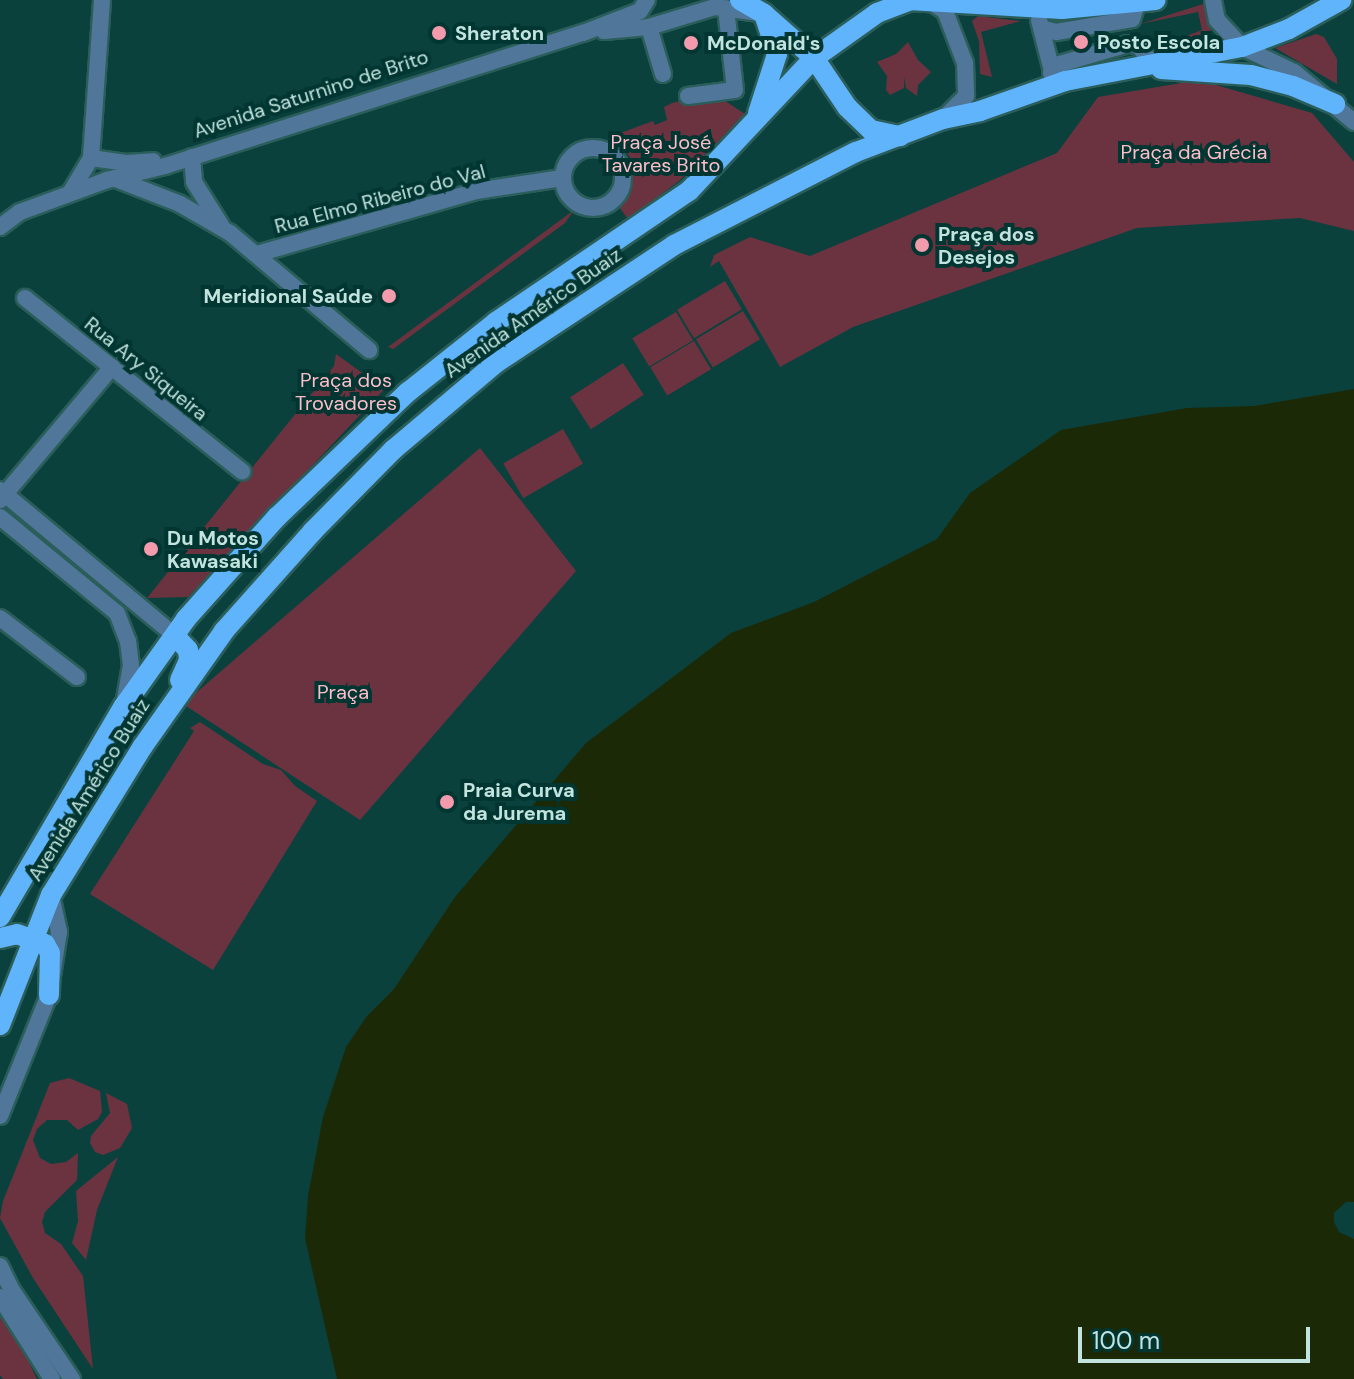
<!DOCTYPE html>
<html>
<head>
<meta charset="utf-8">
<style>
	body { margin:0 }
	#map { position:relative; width:1354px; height:1379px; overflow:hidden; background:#0a413d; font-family:"DM Sans",sans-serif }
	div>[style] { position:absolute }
	.green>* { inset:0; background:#6b3340; transform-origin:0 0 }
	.water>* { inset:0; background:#1c2906 }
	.roads { filter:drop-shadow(2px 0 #2b5e5a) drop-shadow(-2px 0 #2b5e5a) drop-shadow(0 2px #2b5e5a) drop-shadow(0 -2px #2b5e5a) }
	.minor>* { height:16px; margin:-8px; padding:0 8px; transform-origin:8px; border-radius:8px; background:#50779a }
	.minor>.ring { margin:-8px; padding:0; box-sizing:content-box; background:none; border:16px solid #50779a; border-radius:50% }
	.major>* { height:20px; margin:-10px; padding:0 10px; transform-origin:10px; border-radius:10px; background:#60b4fc }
	.dots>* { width:22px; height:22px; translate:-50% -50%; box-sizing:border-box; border:4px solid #003632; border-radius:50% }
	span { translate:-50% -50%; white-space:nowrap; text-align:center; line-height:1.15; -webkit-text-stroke:8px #003632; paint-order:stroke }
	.poi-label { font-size:20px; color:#c3e3de; font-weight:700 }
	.left { translate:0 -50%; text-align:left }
	.right { translate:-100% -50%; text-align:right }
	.street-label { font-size:20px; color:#c3e3de }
	.park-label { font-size:20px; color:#febec9 }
	.scale { position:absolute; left:1078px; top:1327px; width:232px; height:36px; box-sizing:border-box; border:4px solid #c3e3de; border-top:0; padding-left:10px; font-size:24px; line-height:28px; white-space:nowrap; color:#c3e3de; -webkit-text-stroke:6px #003632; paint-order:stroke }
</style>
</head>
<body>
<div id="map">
	<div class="green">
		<div style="clip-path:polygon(1203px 4px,1207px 6px,1211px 32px,1151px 49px,1202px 30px,1198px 12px,1140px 24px)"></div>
		<div style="clip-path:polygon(978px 16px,1021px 21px,981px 32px,992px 77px,980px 74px,979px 41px,972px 21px)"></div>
		<div style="clip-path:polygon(1316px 34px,1324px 37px,1337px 59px,1337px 84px,1275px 48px)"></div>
		<div style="clip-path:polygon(908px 42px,918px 60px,931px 72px,918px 85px,917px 96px,906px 88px,904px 77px,904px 88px,890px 95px,886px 90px,887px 76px,877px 62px,896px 54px)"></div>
		<div style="clip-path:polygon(1199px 80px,1312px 113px,1354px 162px,1354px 231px,1300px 218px,1137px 228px,853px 327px,780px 367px,719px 261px,710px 267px,714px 255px,750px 237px,810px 256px,1057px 153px,1098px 97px)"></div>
		<div style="clip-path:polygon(713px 93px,745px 114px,679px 181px,628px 219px,616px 203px,626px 190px,631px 159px,615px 135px,653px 121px,655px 125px,667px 120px,664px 107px,672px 103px)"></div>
		<div style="clip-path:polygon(574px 210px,565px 223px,393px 349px,388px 347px)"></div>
		<div style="left:725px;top:281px;width:33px;height:56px;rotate:59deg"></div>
		<div style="left:743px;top:311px;width:33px;height:55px;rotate:59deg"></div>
		<div style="left:676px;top:312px;width:33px;height:51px;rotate:59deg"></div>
		<div style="left:694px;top:341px;width:33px;height:51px;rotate:59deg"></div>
		<div style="clip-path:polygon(336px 354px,365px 375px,390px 375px,394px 379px,188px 597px,147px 598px,334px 366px)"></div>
		<div style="left:623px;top:363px;width:38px;height:63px;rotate:57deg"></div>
		<div style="left:563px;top:429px;width:40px;height:69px;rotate:60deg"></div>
		<div style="clip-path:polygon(480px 448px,576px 571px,360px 820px,183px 704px)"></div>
		<div style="clip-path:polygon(200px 722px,263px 764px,281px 770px,295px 786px,317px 801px,213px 970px,90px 894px,194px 731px,190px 728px)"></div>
		<div style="clip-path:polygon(69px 1078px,100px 1091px,102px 1112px,98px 1119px,78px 1130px,67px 1120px,47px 1120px,37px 1129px,33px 1140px,40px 1158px,51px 1164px,66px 1162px,78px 1153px,77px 1180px,45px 1212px,42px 1222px,45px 1233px,61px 1244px,83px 1276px,93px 1369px,33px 1278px,0 1218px,3px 1201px,50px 1083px)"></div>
		<div style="clip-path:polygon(106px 1093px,127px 1104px,132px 1128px,120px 1148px,103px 1155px,95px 1152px,90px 1143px,91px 1136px,110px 1113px)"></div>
		<div style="clip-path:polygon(118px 1157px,97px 1210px,86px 1260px,72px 1243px,78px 1221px,76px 1191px)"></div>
		<div style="clip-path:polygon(0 1311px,5px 1313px,37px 1379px,3px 1379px,0 1375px)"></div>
	</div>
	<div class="water">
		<div style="clip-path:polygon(1354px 389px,1354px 1202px,1346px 1202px,1334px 1213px,1334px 1222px,1339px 1232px,1354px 1239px,1354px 1379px,337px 1379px,305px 1238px,308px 1196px,323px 1117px,346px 1047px,367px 1016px,394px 989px,455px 897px,586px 743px,731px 633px,814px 602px,937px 539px,970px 493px,1061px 430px,1187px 408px,1254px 406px)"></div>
	</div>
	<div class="roads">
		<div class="minor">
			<div style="left:1213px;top:0;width:20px;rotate:79deg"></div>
			<div style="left:1217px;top:20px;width:37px;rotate:47deg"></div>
			<div style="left:1242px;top:47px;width:58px;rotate:25.7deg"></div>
			<div style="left:1294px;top:72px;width:78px;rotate:39.8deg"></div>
			<div style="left:931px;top:2px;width:17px;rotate:33deg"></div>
			<div style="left:945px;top:11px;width:56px;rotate:69deg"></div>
			<div style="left:965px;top:63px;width:33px;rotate:88deg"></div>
			<div style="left:966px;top:96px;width:33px;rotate:135deg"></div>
			<div style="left:1039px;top:20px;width:61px;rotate:75.7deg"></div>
			<div style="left:649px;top:27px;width:49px;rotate:73.4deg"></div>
			<div style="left:1041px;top:28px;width:16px;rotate:15deg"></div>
			<div style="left:1056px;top:32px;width:77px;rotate:-9.7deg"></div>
			<div style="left:1132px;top:19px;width:16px;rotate:-72deg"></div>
			<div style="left:604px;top:31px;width:45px;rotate:-5.1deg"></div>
			<div style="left:649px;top:27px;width:69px;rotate:-16.9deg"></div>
			<div style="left:715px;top:7px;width:43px;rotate:7.9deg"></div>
			<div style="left:1051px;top:73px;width:13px;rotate:-45deg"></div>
			<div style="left:1060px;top:64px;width:71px;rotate:-16.4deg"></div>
			<div style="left:1128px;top:44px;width:10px;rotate:6deg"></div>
			<div style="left:1138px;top:45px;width:21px;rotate:53deg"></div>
			<div style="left:688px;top:96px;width:47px;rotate:-7.3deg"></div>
			<div style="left:735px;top:90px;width:82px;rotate:-96.3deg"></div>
			<div class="ring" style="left:563px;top:148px;width:44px;height:44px"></div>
			<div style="left:192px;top:157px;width:25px;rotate:85deg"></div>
			<div style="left:194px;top:182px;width:51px;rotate:57.9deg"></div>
			<div style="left:91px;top:158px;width:35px;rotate:8deg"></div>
			<div style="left:126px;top:163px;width:27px;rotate:-4deg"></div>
			<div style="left:116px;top:179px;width:69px;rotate:21.3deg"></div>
			<div style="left:180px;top:204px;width:58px;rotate:30.1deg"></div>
			<div style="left:230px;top:233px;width:182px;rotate:40.1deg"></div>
			<div style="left:70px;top:193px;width:41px;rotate:-59deg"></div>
			<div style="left:91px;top:158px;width:158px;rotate:-86deg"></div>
			<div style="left:0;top:227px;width:25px;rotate:-37deg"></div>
			<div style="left:20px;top:212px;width:93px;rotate:-20.2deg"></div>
			<div style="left:107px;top:180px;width:60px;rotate:-13.6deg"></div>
			<div style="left:165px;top:166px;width:439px;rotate:-17.7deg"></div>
			<div style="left:583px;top:33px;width:61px;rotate:-21.1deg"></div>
			<div style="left:640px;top:11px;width:13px;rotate:-58deg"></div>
			<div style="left:257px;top:254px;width:228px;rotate:-16deg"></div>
			<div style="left:476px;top:191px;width:87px;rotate:-8.6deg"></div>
			<div style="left:25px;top:298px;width:278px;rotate:38.6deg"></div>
			<div style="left:0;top:490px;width:228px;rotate:39.8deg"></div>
			<div style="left:0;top:500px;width:174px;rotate:-49.9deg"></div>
			<div style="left:0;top:517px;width:151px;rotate:39.4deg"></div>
			<div style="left:117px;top:613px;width:30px;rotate:69deg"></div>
			<div style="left:128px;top:641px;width:24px;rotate:83deg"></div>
			<div style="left:131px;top:665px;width:41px;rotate:99.9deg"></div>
			<div style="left:0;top:618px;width:97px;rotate:37.5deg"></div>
			<div style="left:0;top:1116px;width:131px;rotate:-68deg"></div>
			<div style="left:49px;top:995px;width:64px;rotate:-81deg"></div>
			<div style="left:59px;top:932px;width:38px;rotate:-102deg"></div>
			<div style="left:0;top:1266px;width:25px;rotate:64deg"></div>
			<div style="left:11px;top:1289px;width:109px;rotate:55.9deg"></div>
			<div style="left:0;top:1297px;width:97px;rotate:57.6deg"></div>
		</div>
		<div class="major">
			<div style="left:740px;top:0;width:28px;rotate:30deg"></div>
			<div style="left:764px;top:14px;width:67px;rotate:41.3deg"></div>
			<div style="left:814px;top:58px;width:59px;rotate:56deg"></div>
			<div style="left:847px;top:107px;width:33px;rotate:44deg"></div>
			<div style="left:871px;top:130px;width:30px;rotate:12deg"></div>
			<div style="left:909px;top:0;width:153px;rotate:3.4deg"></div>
			<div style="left:1062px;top:9px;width:94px;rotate:-5.5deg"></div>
			<div style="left:1161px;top:69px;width:90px;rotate:3.8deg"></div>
			<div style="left:1251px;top:75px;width:43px;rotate:14.7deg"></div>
			<div style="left:1293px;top:86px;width:46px;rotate:23.2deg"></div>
			<div style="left:758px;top:113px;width:62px;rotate:-72.1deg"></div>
			<div style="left:777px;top:54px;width:42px;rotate:-108deg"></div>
			<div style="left:175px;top:636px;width:19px;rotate:47deg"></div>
			<div style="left:188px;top:650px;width:10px;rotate:84deg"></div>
			<div style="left:189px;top:660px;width:22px;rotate:114deg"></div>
			<div style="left:0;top:917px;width:245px;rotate:-59.6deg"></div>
			<div style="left:124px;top:706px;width:107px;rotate:-54.5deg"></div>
			<div style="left:186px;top:619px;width:137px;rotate:-48.3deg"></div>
			<div style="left:277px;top:517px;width:181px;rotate:-43.7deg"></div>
			<div style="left:408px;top:392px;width:112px;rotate:-38.5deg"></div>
			<div style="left:496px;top:322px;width:233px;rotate:-34.2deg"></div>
			<div style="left:689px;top:191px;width:183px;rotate:-46.8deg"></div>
			<div style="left:814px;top:58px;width:77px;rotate:-35.5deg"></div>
			<div style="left:877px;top:13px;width:36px;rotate:-21deg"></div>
			<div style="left:0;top:938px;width:17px;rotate:-13deg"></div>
			<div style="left:17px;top:934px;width:30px;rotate:20deg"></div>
			<div style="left:45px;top:944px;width:10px;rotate:61deg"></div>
			<div style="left:50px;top:953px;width:42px;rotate:91.4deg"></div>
			<div style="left:0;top:1025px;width:140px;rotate:-68.6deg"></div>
			<div style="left:51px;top:895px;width:175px;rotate:-58.3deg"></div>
			<div style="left:143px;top:746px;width:141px;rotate:-54.8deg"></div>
			<div style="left:224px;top:631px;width:134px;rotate:-48.3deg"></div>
			<div style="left:313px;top:531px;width:114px;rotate:-45.4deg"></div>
			<div style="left:393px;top:450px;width:135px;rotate:-40.2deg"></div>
			<div style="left:496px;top:363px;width:214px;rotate:-33.5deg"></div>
			<div style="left:674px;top:245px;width:204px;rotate:-27.1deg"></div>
			<div style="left:856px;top:152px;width:93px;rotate:-20.8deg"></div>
			<div style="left:943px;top:119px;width:38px;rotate:-12deg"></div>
			<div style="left:980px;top:111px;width:90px;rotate:-19.4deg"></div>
			<div style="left:1065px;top:81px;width:180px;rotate:-10.9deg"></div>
			<div style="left:1242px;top:47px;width:50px;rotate:-21deg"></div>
			<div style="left:1289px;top:29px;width:60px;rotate:-29.1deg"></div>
		</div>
	</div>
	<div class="dots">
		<div style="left:439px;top:33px;background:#f39aac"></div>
		<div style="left:1081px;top:42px;background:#f39aac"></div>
		<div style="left:691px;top:43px;background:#f39aac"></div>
		<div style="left:922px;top:245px;background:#f39aac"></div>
		<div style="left:389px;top:296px;background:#f39aac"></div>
		<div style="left:151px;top:549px;background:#f39aac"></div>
		<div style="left:447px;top:802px;background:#f39aac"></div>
	</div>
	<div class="poi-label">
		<span class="left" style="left:455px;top:33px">Sheraton</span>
		<span class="left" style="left:1097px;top:42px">Posto Escola</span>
		<span class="left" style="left:707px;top:43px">McDonald's</span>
		<span class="left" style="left:938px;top:246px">Praça dos<br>Desejos</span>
		<span class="right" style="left:373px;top:296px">Meridional Saúde</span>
		<span class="left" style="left:167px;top:550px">Du Motos<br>Kawasaki</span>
		<span class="left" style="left:463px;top:802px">Praia Curva<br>da Jurema</span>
	</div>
	<div class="street-label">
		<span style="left:311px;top:94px;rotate:-18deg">Avenida Saturnino de Brito</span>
		<span style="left:380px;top:199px;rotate:-15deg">Rua Elmo Ribeiro do Val</span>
		<span style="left:533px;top:313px;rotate:-35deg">Avenida Américo Buaiz</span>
		<span style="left:146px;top:369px;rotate:39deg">Rua Ary Siqueira</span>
		<span style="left:89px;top:790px;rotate:-58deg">Avenida Américo Buaiz</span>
	</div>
	<div class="park-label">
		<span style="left:661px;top:154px">Praça José<br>Tavares Brito</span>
		<span style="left:1194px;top:152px">Praça da Grécia</span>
		<span style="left:346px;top:392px">Praça dos<br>Trovadores</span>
		<span style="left:343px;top:692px">Praça</span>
	</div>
	<div class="scale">100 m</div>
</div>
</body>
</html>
